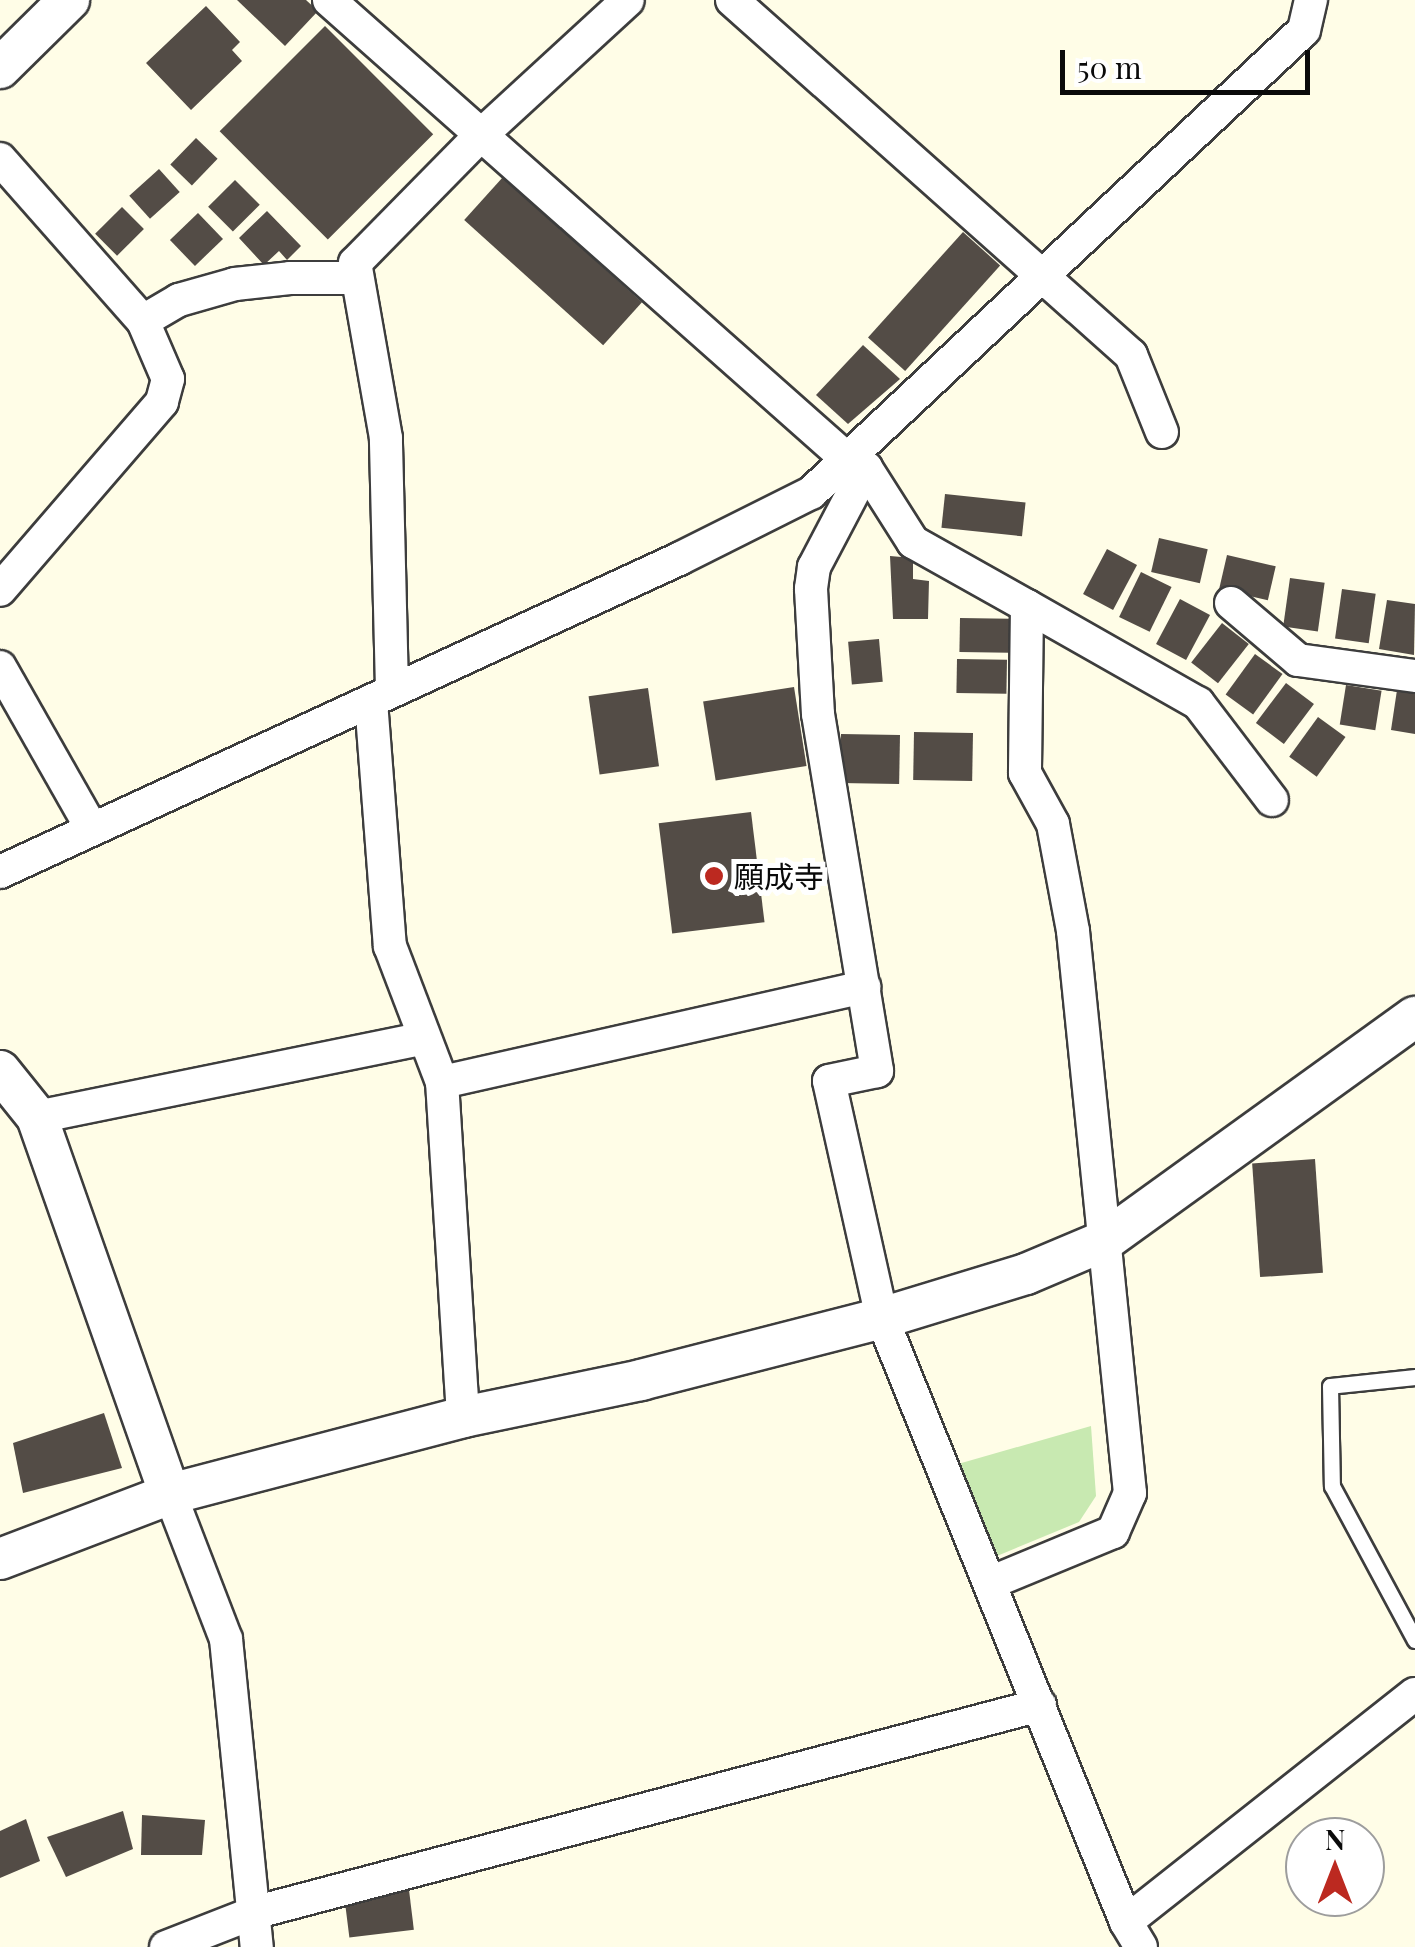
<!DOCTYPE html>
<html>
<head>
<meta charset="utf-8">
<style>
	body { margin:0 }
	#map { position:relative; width:1415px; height:1947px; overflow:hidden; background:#fffde7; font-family:"Playfair Display","Noto Sans JP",serif }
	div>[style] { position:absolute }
	.green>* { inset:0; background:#c8e9b1 }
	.building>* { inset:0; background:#534c46; transform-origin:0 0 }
	.roads { filter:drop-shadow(2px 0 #3d3d3d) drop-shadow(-2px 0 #3d3d3d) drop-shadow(0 2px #3d3d3d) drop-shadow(0 -2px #3d3d3d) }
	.service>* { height:15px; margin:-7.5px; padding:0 7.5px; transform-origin:7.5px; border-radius:7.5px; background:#fff }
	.minor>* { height:32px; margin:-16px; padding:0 16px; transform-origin:16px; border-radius:16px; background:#fff }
	.tertiary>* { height:40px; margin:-20px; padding:0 20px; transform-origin:20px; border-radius:20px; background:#fff }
	.dots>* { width:28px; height:28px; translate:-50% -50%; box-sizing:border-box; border:5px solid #fff; border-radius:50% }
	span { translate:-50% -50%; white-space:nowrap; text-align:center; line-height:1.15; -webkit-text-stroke:10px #fff; paint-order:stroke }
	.poi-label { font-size:30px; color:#0a0a0a }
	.left { translate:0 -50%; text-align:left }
	.north { position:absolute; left:1285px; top:1817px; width:100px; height:100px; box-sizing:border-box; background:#fff; border:2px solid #9d9d9d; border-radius:50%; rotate:0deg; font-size:28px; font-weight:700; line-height:40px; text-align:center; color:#0a0a0a }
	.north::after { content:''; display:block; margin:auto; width:35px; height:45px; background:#bc2920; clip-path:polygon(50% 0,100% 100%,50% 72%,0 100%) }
	.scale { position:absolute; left:1060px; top:50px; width:250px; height:45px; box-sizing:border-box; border:5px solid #0a0a0a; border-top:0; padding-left:12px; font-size:30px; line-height:35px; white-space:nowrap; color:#0a0a0a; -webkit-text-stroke:8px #fff; paint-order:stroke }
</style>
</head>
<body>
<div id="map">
	<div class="green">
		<div style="clip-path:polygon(1091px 1426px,1096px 1496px,1079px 1522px,997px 1556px,958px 1464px)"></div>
	</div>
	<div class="building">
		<div style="clip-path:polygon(237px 0,306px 0,318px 11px,285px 46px)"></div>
		<div style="clip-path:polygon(206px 6px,240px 42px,232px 50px,242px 61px,191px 110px,146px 63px)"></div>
		<div style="left:325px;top:26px;width:153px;height:149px;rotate:45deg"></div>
		<div style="left:196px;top:138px;width:30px;height:37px;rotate:44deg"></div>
		<div style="left:159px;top:169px;width:31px;height:40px;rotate:48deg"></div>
		<div style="left:503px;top:177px;width:187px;height:58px;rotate:42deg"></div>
		<div style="left:235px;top:180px;width:35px;height:38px;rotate:45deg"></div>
		<div style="left:122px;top:207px;width:31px;height:38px;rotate:45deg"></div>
		<div style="clip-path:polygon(267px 211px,301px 246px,287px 260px,279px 251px,264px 265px,239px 238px)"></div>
		<div style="left:198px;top:213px;width:36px;height:39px;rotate:46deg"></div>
		<div style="left:963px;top:232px;width:50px;height:142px;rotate:42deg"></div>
		<div style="clip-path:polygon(863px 345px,900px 379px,848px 424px,816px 395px)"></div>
		<div style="left:945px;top:494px;width:81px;height:34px;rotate:6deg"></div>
		<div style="left:1159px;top:538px;width:50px;height:35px;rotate:13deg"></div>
		<div style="left:1107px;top:549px;width:34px;height:51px;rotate:28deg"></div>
		<div style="left:1227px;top:555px;width:50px;height:35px;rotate:13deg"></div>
		<div style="clip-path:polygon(890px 556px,913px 558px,913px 579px,929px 581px,928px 619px,893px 619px)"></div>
		<div style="left:1141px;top:572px;width:34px;height:50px;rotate:26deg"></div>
		<div style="left:1290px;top:578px;width:35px;height:49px;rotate:8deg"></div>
		<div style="left:1342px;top:589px;width:34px;height:50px;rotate:8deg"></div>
		<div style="left:1180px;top:599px;width:34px;height:51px;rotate:28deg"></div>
		<div style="clip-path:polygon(1387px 600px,1415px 604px,1414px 655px,1379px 649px)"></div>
		<div style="left:960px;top:618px;width:50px;height:34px;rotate:1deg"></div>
		<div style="left:1222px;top:623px;width:34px;height:50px;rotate:38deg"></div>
		<div style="left:879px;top:639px;width:43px;height:31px;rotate:85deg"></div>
		<div style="left:1255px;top:654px;width:34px;height:50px;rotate:36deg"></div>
		<div style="left:957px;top:659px;width:50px;height:34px;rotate:1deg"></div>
		<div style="left:1286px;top:683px;width:35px;height:50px;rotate:37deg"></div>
		<div style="left:1346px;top:685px;width:36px;height:40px;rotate:9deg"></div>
		<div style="left:794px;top:687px;width:80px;height:92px;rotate:81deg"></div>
		<div style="left:648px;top:688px;width:79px;height:60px;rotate:82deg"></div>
		<div style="clip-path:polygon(1397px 690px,1415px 693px,1415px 734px,1391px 730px)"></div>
		<div style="left:1318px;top:717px;width:34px;height:49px;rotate:36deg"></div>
		<div style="left:914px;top:732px;width:59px;height:48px;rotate:1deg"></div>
		<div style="left:841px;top:734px;width:59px;height:49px;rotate:1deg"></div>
		<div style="left:751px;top:812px;width:111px;height:93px;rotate:83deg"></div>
		<div style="left:1315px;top:1159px;width:114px;height:63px;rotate:86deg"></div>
		<div style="clip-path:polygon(104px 1413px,122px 1468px,23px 1493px,13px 1443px)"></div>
		<div style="clip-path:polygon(123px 1811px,133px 1849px,66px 1877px,47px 1837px)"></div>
		<div style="clip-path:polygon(142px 1815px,205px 1820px,202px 1855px,141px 1855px)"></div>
		<div style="clip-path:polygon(26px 1819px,40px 1861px,0 1878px,0 1831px)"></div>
		<div style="left:409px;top:1890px;width:40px;height:65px;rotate:83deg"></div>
	</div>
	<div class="roads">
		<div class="service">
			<div style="left:1415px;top:1377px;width:85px;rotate:174deg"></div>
			<div style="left:1330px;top:1386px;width:100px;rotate:88.9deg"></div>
			<div style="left:1332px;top:1486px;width:175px;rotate:61.7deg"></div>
		</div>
		<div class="minor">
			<div style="left:329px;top:0;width:694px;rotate:41.55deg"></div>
			<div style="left:848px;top:460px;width:20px;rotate:24deg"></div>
			<div style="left:866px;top:468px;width:88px;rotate:57.6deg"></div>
			<div style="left:913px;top:542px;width:131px;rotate:29.3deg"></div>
			<div style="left:1027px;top:606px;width:167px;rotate:90.7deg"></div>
			<div style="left:1025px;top:773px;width:58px;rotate:61.2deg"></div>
			<div style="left:1053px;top:824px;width:109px;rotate:79.4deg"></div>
			<div style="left:1073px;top:931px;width:565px;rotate:84.21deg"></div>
			<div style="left:1130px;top:1493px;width:43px;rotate:113.6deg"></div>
			<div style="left:1113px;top:1532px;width:133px;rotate:157.5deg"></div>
			<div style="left:732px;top:0;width:534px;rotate:41.66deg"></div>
			<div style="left:1131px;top:355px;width:83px;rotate:68.1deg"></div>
			<div style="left:0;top:159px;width:216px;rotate:48.6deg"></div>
			<div style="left:143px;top:321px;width:63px;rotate:66.7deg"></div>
			<div style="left:168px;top:379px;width:24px;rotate:105deg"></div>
			<div style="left:162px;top:402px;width:248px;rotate:130.8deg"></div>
			<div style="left:143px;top:321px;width:42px;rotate:-30.3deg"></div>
			<div style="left:179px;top:300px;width:58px;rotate:-15.9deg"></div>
			<div style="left:235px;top:284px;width:55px;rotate:-6.2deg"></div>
			<div style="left:290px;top:278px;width:67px"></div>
			<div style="left:866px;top:468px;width:112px;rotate:117.7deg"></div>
			<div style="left:814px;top:567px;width:22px;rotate:98deg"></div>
			<div style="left:811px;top:589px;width:125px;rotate:86.8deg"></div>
			<div style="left:818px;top:714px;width:362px;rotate:80.6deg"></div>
			<div style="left:877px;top:1071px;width:49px;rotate:168.2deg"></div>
			<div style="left:829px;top:1081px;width:243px;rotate:77.4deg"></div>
			<div style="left:882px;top:1318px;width:651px;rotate:68deg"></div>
			<div style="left:1126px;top:1922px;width:29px;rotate:59deg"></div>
			<div style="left:1231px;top:603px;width:88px;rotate:40.4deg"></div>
			<div style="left:1298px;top:660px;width:118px;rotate:7.8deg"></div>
			<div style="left:1027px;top:606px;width:197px;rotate:29.6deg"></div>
			<div style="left:1198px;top:703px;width:122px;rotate:52.7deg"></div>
			<div style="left:0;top:667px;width:186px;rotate:60.4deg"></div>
			<div style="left:392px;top:689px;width:251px;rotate:-91.4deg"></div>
			<div style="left:386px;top:438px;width:178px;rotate:-100deg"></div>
			<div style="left:355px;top:263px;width:177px;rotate:-45.5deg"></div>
			<div style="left:479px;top:137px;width:202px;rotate:-42.6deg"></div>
			<div style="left:371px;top:701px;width:246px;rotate:85.6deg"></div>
			<div style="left:390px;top:946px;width:146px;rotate:69.1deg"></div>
			<div style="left:442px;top:1082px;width:336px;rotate:86.4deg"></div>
			<div style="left:0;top:872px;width:748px;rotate:-24.75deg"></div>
			<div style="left:679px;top:559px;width:148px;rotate:-26.6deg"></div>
			<div style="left:811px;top:493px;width:676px;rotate:-43.2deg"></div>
			<div style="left:1304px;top:30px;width:31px;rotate:-77deg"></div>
			<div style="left:442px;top:1082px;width:433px;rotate:-12.7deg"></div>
			<div style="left:37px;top:1117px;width:395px;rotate:-11.5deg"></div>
			<div style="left:170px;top:1494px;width:155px;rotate:68.9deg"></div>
			<div style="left:226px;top:1639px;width:310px;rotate:84.3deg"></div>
			<div style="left:1126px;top:1922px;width:368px;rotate:-38.3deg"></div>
			<div style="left:166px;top:1947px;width:93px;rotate:-21.3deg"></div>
			<div style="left:253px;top:1913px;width:814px;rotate:-14.8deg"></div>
		</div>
		<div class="tertiary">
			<div style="left:0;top:68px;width:97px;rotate:-44.6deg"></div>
			<div style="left:0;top:1071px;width:59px;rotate:51.2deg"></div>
			<div style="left:37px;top:1117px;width:400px;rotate:70.6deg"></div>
			<div style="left:0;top:1559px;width:182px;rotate:-20.9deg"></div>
			<div style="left:170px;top:1494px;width:303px;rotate:-14.7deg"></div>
			<div style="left:463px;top:1417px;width:182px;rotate:-11.7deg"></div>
			<div style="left:641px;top:1380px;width:249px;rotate:-14.4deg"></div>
			<div style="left:882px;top:1318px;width:151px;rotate:-17deg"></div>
			<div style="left:1026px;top:1274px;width:85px;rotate:-22.9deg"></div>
			<div style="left:1104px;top:1241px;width:383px;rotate:-35.8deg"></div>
		</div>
	</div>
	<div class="dots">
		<div style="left:714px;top:876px;background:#bc2920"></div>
	</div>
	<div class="poi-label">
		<span class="left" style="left:734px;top:876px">願成寺</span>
	</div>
	<div class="north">N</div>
	<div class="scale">50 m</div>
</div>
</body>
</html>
